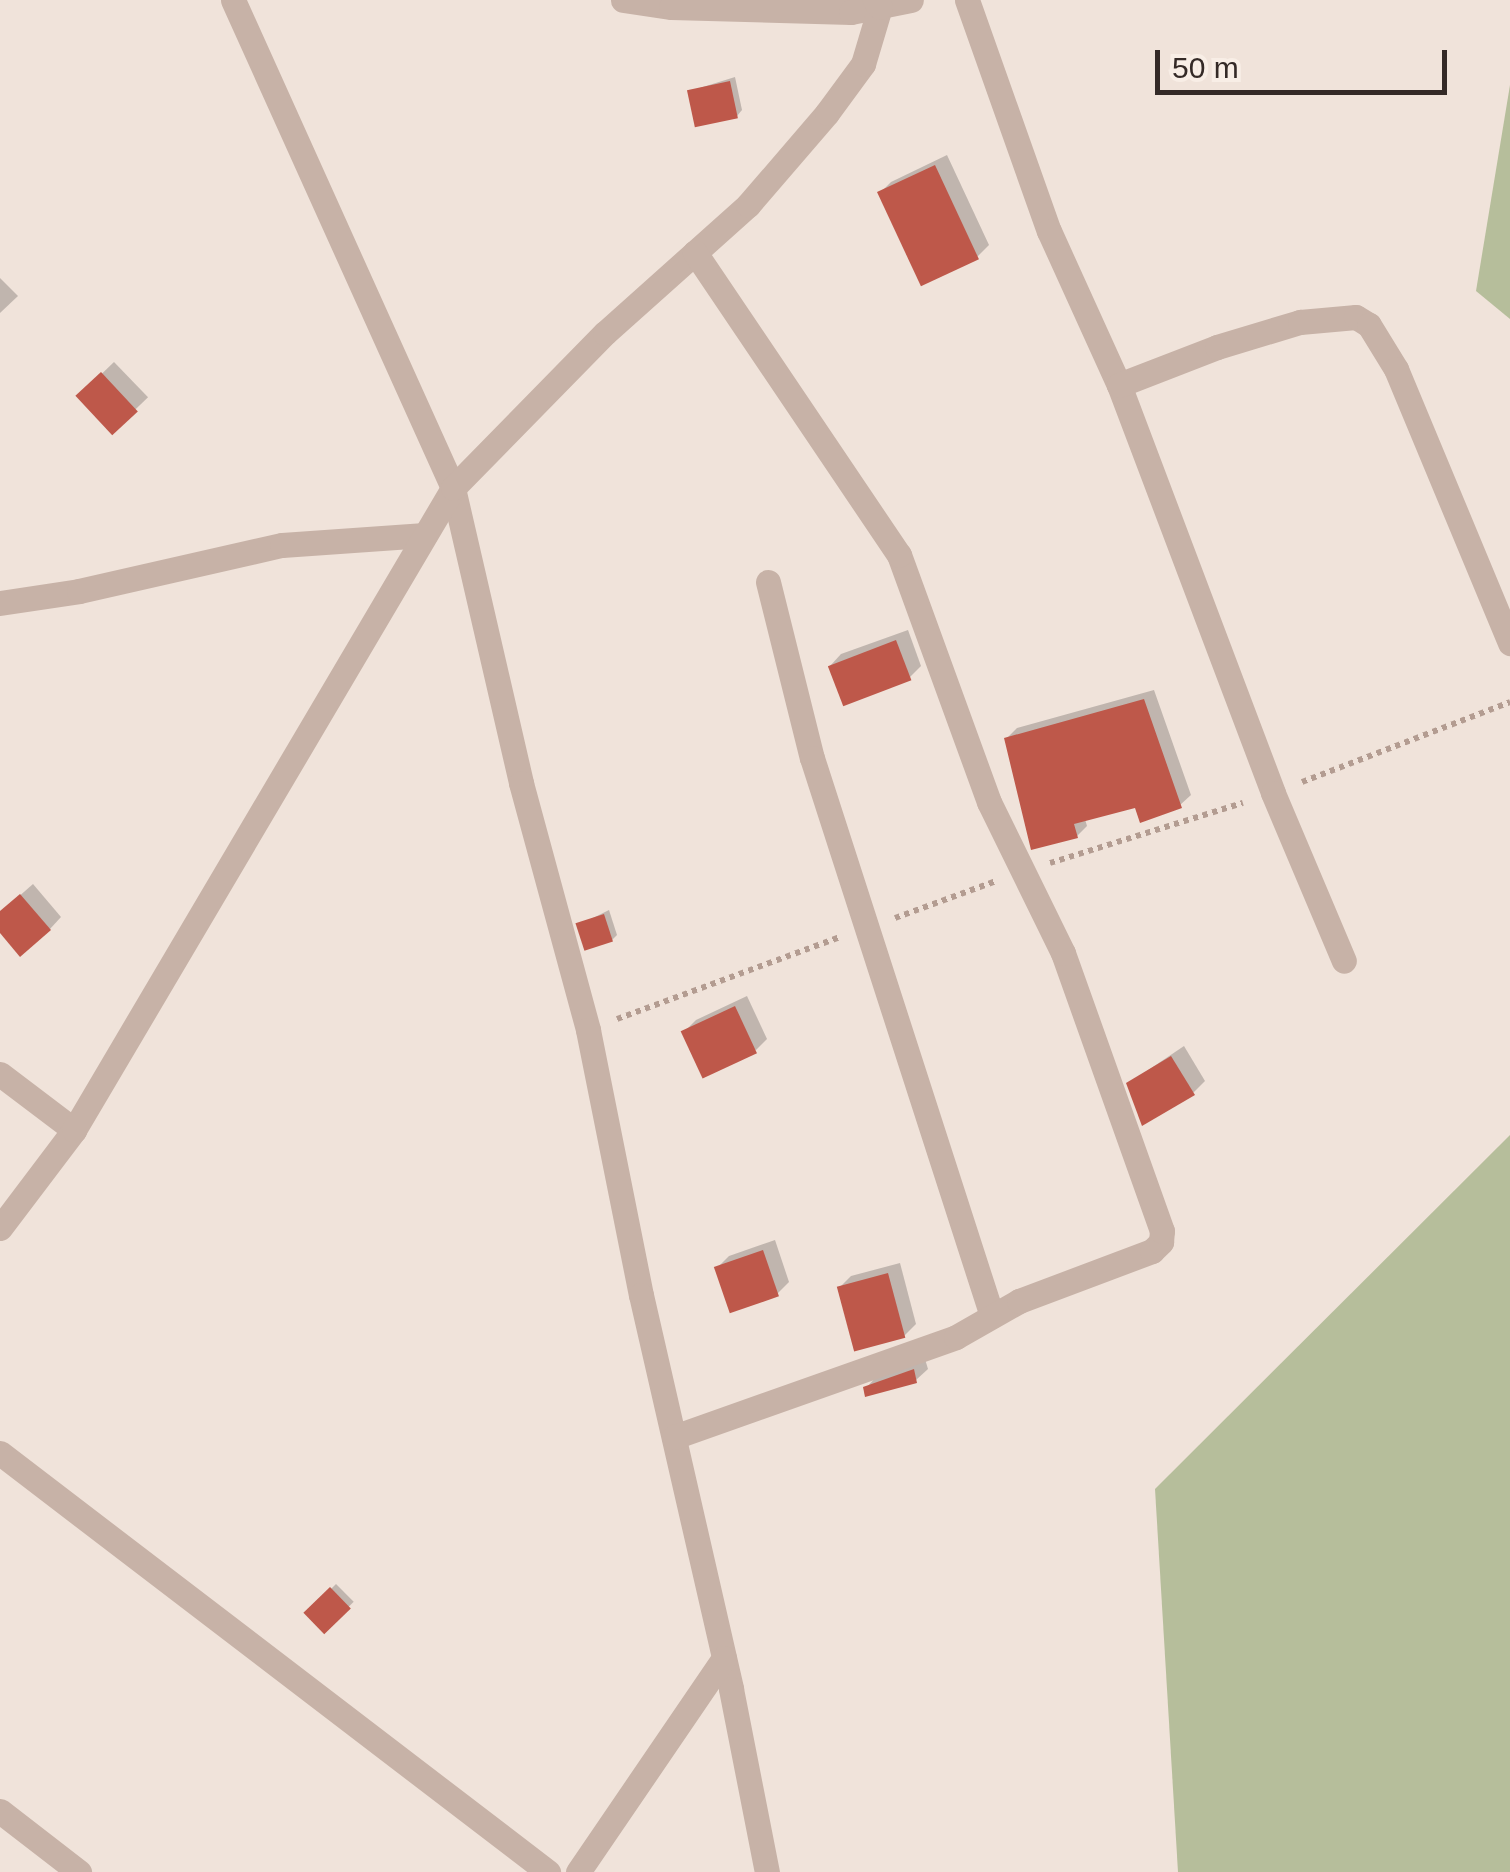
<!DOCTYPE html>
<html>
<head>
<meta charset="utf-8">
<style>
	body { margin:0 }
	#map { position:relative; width:1510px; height:1872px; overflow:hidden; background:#f0e3da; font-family:Helvetica,sans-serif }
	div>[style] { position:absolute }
	.green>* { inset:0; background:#b6be9b }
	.shadow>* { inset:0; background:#0003; transform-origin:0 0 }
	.building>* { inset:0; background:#be584a; transform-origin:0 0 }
	.path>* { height:6px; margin-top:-3px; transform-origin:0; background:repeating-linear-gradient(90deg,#b39c91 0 5px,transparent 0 10px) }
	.minor>* { height:25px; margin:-12.5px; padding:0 12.5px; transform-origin:12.5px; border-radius:12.5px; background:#c7b2a7 }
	span { translate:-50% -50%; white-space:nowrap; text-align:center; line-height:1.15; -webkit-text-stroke:8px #f8eee6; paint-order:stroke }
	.scale { position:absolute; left:1155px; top:50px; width:292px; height:45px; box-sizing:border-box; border:5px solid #342a27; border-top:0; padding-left:12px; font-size:30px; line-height:35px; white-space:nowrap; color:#342a27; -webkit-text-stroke:8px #f8eee6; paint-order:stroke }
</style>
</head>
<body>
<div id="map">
	<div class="green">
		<div style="clip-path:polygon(1510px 85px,1510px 319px,1476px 291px)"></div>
		<div style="clip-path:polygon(1510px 1135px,1510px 1872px,1178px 1872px,1155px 1489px)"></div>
	</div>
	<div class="shadow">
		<div style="clip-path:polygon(735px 77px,742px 110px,737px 116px,690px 91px)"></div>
		<div style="clip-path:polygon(947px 155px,989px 245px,977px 257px,880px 193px,891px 182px)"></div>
		<div style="clip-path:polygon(0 278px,18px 296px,0 313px)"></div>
		<div style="left:114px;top:362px;width:49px;height:49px;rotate:46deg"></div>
		<div style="clip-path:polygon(908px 630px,921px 666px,909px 678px,830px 666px,841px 654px)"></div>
		<div style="clip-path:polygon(1154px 690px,1191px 795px,1180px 805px,1137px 805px,1085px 819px,1087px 826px,1077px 836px,1006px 739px,1017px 728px)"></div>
		<div style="clip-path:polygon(33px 884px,61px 917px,50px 929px,0 930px,0 913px)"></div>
		<div style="clip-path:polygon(609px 910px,617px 935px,612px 940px,579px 925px)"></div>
		<div style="clip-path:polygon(747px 996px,767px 1039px,756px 1050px,684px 1032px,696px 1020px)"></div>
		<div style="clip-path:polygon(1184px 1046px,1205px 1081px,1193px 1093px,1129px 1083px)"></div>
		<div style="clip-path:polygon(775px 1240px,789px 1282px,777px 1294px,717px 1268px,729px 1256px)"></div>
		<div style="clip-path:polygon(900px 1263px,916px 1324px,904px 1336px,839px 1288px,851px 1276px)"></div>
		<div style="clip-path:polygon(925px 1359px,928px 1369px,916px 1380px,866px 1388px,877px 1376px)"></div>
		<div style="left:336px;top:1584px;width:25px;height:42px;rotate:45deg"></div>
	</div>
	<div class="building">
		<div style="left:730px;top:81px;width:38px;height:44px;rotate:78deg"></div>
		<div style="left:935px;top:165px;width:104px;height:64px;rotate:65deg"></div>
		<div style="left:101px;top:372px;width:54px;height:35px;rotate:47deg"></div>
		<div style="left:896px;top:640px;width:43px;height:73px;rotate:69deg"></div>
		<div style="clip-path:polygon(1144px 699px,1182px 808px,1140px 823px,1135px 808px,1074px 824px,1078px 838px,1031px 850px,1004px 738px)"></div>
		<div style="clip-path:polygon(20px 894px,51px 930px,20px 957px,0 933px,0 911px)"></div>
		<div style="left:604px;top:914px;width:29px;height:30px;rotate:72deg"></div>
		<div style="left:735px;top:1006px;width:52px;height:60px;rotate:65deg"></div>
		<div style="clip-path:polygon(1171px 1056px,1195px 1095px,1142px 1126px,1126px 1083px)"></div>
		<div style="left:763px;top:1250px;width:49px;height:52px;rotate:71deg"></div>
		<div style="left:888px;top:1273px;width:67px;height:53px;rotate:75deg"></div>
		<div style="clip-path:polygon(914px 1369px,917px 1383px,865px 1397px,863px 1387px)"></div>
		<div style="left:330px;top:1587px;width:30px;height:37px;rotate:46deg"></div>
	</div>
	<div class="path">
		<div style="left:1302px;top:782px;width:223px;rotate:-21deg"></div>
		<div style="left:1050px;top:863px;width:202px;rotate:-17.3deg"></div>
		<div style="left:895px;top:918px;width:108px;rotate:-20.1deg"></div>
		<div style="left:617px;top:1019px;width:238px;rotate:-20.2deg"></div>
	</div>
	<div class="minor">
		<div style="left:233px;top:0;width:535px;rotate:65.73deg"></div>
		<div style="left:453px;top:488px;width:303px;rotate:77deg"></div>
		<div style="left:521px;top:783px;width:256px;rotate:74.8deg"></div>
		<div style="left:588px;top:1030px;width:270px;rotate:78.7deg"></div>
		<div style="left:641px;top:1295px;width:404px;rotate:77.1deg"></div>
		<div style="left:731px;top:1689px;width:187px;rotate:78.9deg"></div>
		<div style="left:623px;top:0;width:49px;rotate:8.3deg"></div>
		<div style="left:671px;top:7px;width:180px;rotate:1.6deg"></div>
		<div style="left:851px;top:12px;width:61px;rotate:-11.3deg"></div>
		<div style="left:967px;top:0;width:245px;rotate:70.5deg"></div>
		<div style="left:1049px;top:231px;width:169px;rotate:65.6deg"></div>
		<div style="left:1119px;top:385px;width:436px;rotate:69.3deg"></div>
		<div style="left:1273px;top:793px;width:182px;rotate:67.1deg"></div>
		<div style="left:1119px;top:385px;width:105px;rotate:-21.2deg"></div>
		<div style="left:1217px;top:347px;width:87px;rotate:-16.8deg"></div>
		<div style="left:1300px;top:322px;width:56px;rotate:-5.1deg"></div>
		<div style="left:1356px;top:317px;width:15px;rotate:32deg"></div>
		<div style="left:1369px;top:325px;width:52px;rotate:58.5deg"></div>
		<div style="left:1396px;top:369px;width:297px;rotate:67.4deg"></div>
		<div style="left:768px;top:582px;width:181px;rotate:76deg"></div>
		<div style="left:812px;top:758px;width:586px;rotate:72.12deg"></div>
		<div style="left:0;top:603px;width:80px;rotate:-8.6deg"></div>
		<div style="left:79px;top:591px;width:208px;rotate:-12.8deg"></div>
		<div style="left:282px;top:545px;width:143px;rotate:-4deg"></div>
		<div style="left:0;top:1074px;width:93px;rotate:37.1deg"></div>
		<div style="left:0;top:1228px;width:123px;rotate:-52.9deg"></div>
		<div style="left:74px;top:1130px;width:746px;rotate:-59.44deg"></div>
		<div style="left:453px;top:488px;width:217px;rotate:-45.6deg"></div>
		<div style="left:605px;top:333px;width:192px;rotate:-41.8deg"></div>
		<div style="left:748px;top:205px;width:121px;rotate:-49.3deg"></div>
		<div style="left:827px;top:113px;width:61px;rotate:-53.7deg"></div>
		<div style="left:863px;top:64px;width:59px;rotate:-73.4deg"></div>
		<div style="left:880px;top:7px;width:9px;rotate:-126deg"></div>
		<div style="left:674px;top:1437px;width:299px;rotate:-19.5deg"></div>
		<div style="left:956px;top:1337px;width:73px;rotate:-29.7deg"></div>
		<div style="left:1019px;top:1301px;width:142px;rotate:-20.6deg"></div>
		<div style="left:1152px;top:1251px;width:13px;rotate:-45deg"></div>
		<div style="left:1161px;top:1242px;width:11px;rotate:-85deg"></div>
		<div style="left:1162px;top:1231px;width:295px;rotate:-109.6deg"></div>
		<div style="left:1063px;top:953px;width:168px;rotate:-116.1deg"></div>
		<div style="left:989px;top:802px;width:263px;rotate:-110deg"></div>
		<div style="left:899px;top:555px;width:365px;rotate:-124deg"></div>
		<div style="left:0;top:1453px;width:690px;rotate:37.4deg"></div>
		<div style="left:0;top:1811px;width:100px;rotate:37.7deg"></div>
		<div style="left:578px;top:1872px;width:259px;rotate:-55.7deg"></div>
	</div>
	<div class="scale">50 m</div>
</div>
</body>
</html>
